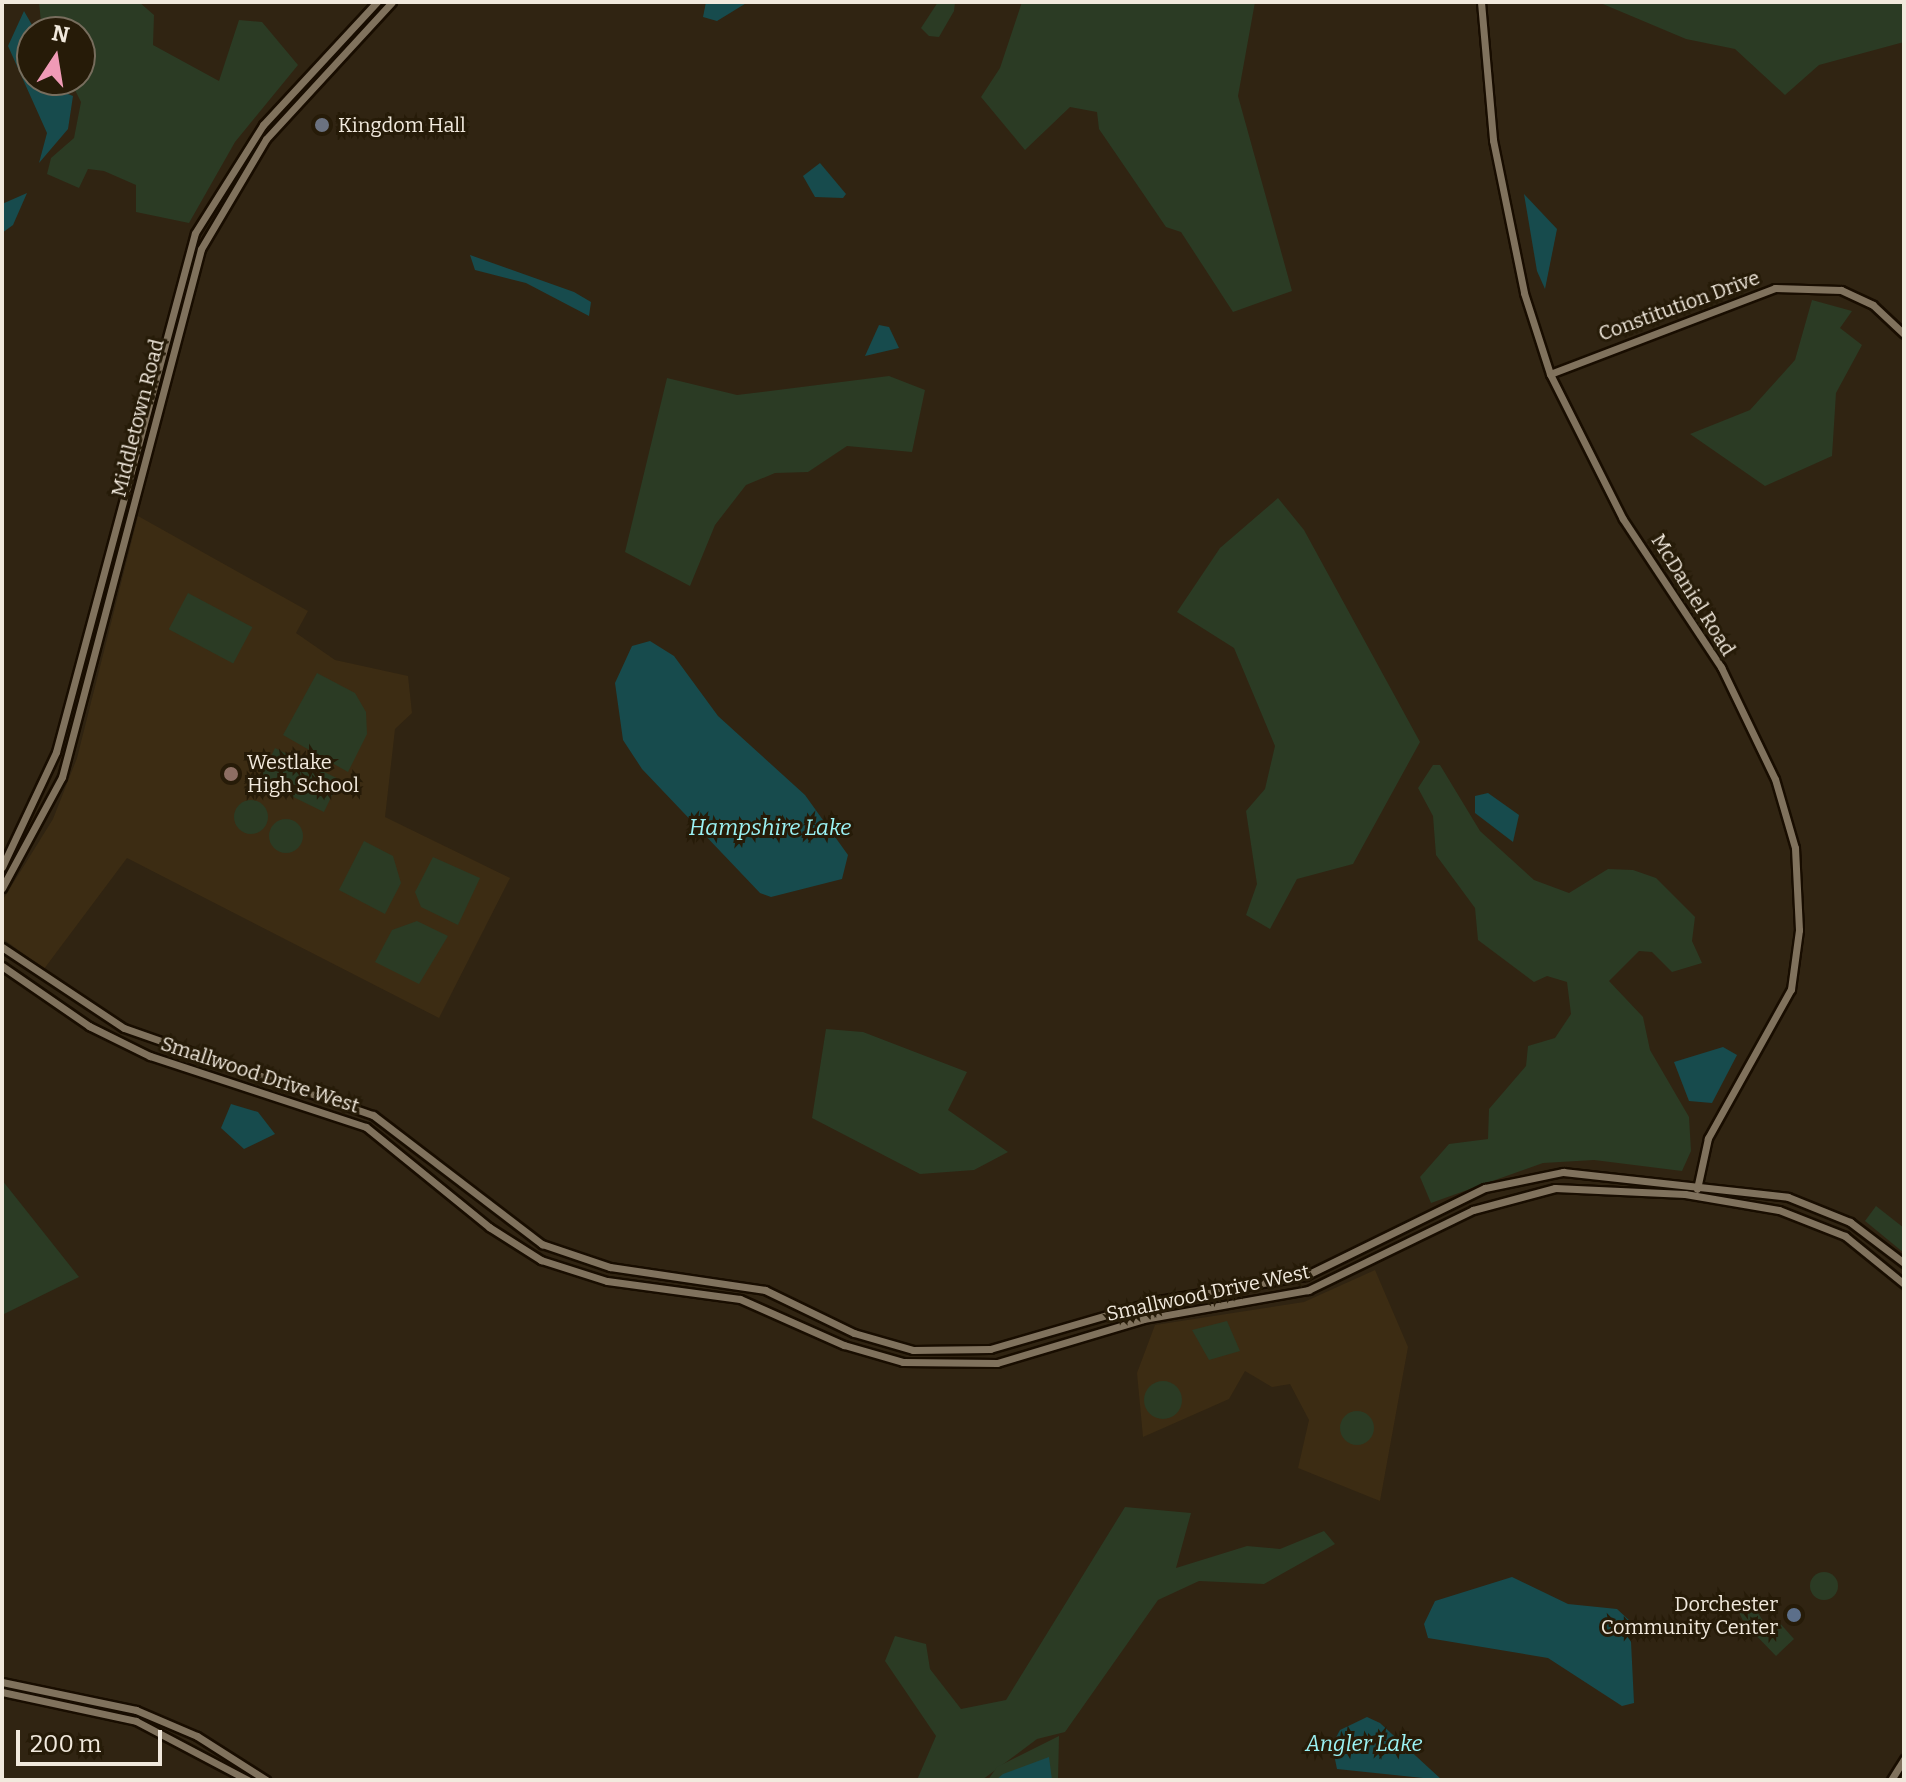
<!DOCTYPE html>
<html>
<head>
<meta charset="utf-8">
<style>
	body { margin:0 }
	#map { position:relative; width:1906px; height:1782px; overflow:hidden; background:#302412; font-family:Bitter,serif }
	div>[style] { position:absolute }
	.built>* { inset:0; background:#3c2c13 }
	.green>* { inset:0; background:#2b3b24; transform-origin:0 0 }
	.round { border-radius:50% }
	.water>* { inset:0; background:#174b4d }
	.roads { filter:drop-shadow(2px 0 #180d00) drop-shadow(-2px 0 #180d00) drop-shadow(0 2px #180d00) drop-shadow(0 -2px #180d00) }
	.secondary>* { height:7px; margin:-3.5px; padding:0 3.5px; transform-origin:3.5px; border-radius:3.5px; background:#80725d }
	.dots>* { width:22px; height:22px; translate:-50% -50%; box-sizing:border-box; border:4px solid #261b08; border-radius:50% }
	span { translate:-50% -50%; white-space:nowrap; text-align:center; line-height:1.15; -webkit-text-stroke:6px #261b08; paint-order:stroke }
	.poi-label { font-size:20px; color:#f1e9dd }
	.left { translate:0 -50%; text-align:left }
	.right { translate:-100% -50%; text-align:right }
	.street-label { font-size:20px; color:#f1e9dd }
	.water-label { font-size:22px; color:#9bf2f4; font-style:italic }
	.frame { position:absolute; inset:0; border:4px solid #f1e9dd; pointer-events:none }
	.north { position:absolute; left:16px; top:16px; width:80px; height:80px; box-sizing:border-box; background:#261b08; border:2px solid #776d5d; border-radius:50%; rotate:12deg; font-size:22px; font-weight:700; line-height:32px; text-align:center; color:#f1e9dd }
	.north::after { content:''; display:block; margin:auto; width:28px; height:36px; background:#f09ab6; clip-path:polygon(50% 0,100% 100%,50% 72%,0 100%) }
	.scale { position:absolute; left:16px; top:1730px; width:146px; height:36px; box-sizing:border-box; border:4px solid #f1e9dd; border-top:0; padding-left:10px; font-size:24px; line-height:28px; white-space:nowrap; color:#f1e9dd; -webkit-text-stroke:6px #261b08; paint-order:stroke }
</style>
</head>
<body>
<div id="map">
	<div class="built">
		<div style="clip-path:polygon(138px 516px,308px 611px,296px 633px,335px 660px,408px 676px,412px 713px,395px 729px,385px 817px,510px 878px,439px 1018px,127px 858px,44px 969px,2px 938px,2px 901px,53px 819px,77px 758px)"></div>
		<div style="clip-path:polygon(1375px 1270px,1408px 1347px,1380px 1501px,1298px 1468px,1309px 1420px,1290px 1384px,1272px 1387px,1245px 1371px,1229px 1399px,1143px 1437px,1137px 1373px,1155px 1325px,1304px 1302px)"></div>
	</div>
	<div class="green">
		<div style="clip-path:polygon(39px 2px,139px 2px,154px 15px,153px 45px,219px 81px,239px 20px,262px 22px,298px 65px,235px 142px,189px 223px,136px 212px,136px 185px,104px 171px,88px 169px,79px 188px,47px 174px,51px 158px,74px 138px,81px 102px,72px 84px,43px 80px,80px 80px,80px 32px,42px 32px)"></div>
		<div style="clip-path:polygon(938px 2px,955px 2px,954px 11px,939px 37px,929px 36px,921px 28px)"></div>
		<div style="clip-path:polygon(1022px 2px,1255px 2px,1238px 96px,1292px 291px,1233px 312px,1181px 232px,1166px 227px,1099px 129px,1097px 112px,1070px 107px,1025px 150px,981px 97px,1000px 68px)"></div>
		<div style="clip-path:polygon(1598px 2px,1904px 2px,1904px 42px,1819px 65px,1785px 95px,1735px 49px,1686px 39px)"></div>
		<div style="clip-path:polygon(1812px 300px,1852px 311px,1840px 328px,1862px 345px,1836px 393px,1832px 456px,1765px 486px,1690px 434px,1750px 410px,1795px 360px)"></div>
		<div style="clip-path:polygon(889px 376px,925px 390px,912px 452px,847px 446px,808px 472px,775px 473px,746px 485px,715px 525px,690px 586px,625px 552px,667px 378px,737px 395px)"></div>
		<div style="clip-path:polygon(1278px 498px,1304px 530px,1420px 742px,1353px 864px,1297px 879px,1270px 929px,1246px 915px,1257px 884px,1246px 811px,1265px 789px,1275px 746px,1234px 648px,1177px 612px,1220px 548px)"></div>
		<div style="left:188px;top:593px;width:73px;height:41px;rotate:28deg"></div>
		<div style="clip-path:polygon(317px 673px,355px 693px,366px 712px,367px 734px,348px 772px,283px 735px)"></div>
		<div style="left:275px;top:748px;width:72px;height:36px;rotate:26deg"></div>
		<div style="clip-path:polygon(1433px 765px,1440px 765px,1480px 831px,1534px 880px,1569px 893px,1608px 869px,1633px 870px,1656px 878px,1695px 917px,1692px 941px,1702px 963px,1672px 972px,1652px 952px,1639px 951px,1609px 981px,1643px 1017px,1650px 1050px,1689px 1117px,1691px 1151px,1682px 1171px,1594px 1160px,1543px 1163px,1431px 1203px,1420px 1177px,1449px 1144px,1488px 1139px,1489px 1109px,1526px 1066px,1528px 1046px,1555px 1038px,1571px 1014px,1567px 982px,1547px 976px,1534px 982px,1478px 940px,1475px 908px,1436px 855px,1433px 816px,1418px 788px)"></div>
		<div class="round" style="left:234px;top:800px;width:34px;height:34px"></div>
		<div class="round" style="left:269px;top:819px;width:34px;height:34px"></div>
		<div style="clip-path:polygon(364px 841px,393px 856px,401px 883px,385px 914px,339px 890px)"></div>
		<div style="clip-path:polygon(433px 857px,480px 878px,458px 925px,421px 907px,415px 892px)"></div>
		<div style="clip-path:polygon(417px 921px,448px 936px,419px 984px,375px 962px,392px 930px)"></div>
		<div style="clip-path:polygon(826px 1029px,863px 1032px,967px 1072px,948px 1110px,1008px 1152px,974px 1170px,920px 1174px,812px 1118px)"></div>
		<div style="clip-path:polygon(2px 1180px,79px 1277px,2px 1315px)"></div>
		<div style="clip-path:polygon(1876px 1206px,1904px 1228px,1904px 1253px,1865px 1221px)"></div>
		<div style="clip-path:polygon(1227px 1321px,1240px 1351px,1209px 1360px,1192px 1330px)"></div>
		<div class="round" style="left:1144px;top:1381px;width:38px;height:38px"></div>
		<div class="round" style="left:1340px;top:1411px;width:34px;height:34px"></div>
		<div style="clip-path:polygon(1125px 1507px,1191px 1513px,1176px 1568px,1247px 1546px,1280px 1549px,1324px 1531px,1335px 1544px,1264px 1584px,1199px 1581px,1158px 1600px,1065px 1732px,1037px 1739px,982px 1780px,917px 1780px,936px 1736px,885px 1661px,895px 1636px,926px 1644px,930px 1669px,961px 1709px,1006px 1700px)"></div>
		<div class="round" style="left:1810px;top:1572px;width:28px;height:28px"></div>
		<div style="clip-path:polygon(1750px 1601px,1768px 1628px,1778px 1621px,1794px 1639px,1776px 1656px,1744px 1623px,1737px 1608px)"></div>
		<div style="clip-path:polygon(1059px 1736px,1058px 1780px,988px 1780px,997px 1767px)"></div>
	</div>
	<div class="water">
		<div style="clip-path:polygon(706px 2px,748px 2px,717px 21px,703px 17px)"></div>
		<div style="clip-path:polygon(24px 11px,36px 32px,32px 80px,73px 96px,68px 129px,39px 163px,47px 133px,8px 46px)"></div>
		<div style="clip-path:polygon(820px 163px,846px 194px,843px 198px,815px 197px,803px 176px)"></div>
		<div style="clip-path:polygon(27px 193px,13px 225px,2px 233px,2px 204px)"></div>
		<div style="clip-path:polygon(1524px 194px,1557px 229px,1545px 289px,1537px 271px)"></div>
		<div style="clip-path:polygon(470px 255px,574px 292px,591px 302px,589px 316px,526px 283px,475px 270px)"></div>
		<div style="clip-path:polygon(879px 325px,889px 327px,899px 348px,865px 356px)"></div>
		<div style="clip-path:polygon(650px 641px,674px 656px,718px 716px,805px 795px,848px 855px,842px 879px,771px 897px,760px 893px,642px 769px,623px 740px,615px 683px,632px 646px)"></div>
		<div style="clip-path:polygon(1488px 793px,1519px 815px,1513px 842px,1475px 813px,1475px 796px)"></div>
		<div style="clip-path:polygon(1723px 1047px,1737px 1055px,1712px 1103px,1689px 1101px,1674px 1062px)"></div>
		<div style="clip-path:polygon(231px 1104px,258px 1112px,275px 1134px,244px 1149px,221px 1128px)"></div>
		<div style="clip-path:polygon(1512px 1577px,1568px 1604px,1617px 1609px,1630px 1621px,1634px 1703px,1622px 1706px,1548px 1658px,1428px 1638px,1424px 1624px,1435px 1601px)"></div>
		<div style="clip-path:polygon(1367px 1717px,1380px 1723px,1442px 1780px,1337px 1769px,1332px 1745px,1340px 1730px)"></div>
		<div style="clip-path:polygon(1049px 1757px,1052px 1780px,996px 1780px,1003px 1774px)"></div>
	</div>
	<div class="roads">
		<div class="secondary">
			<div style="left:1481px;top:2px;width:139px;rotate:85deg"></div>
			<div style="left:1493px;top:140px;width:156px;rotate:78.5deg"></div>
			<div style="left:1524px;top:293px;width:85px;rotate:72.2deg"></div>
			<div style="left:1550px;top:374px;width:162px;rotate:63.3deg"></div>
			<div style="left:1623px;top:519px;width:178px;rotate:56.5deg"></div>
			<div style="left:1721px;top:667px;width:124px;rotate:64.3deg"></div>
			<div style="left:1775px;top:779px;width:72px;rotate:73.8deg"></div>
			<div style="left:1795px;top:848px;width:82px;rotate:87.2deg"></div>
			<div style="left:1799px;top:930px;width:60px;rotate:97.7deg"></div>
			<div style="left:1791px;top:989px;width:171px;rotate:119.1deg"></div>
			<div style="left:1708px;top:1138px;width:52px;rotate:102.2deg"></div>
			<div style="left:1550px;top:374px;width:241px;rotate:-20.9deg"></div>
			<div style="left:1775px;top:288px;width:66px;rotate:1.7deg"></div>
			<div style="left:1841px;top:290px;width:35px;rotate:25deg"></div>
			<div style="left:1873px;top:305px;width:42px;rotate:43.1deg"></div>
			<div style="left:2px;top:867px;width:127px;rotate:-64.8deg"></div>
			<div style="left:56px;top:752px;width:537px;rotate:-75.01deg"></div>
			<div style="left:195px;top:233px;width:128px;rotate:-57.8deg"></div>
			<div style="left:263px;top:125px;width:168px;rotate:-47.2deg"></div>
			<div style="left:2px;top:888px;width:126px;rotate:-61.6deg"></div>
			<div style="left:62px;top:777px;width:546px;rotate:-75.25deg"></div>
			<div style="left:201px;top:249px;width:128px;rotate:-59.4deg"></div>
			<div style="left:266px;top:139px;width:186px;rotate:-47.4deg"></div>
			<div style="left:2px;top:947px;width:146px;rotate:33.6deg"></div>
			<div style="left:124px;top:1028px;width:264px;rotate:19.3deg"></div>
			<div style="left:373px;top:1115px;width:213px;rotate:37.4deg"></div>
			<div style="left:542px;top:1244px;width:72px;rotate:18.7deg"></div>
			<div style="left:610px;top:1267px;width:157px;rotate:8.4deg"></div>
			<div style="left:765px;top:1290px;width:99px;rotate:25.8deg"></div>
			<div style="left:854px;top:1333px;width:61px;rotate:16.1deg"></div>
			<div style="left:913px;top:1350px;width:77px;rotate:-0.7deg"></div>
			<div style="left:990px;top:1349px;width:176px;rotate:-16.2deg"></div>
			<div style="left:1159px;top:1300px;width:148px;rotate:-9.3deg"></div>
			<div style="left:1305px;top:1276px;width:200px;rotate:-26.1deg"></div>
			<div style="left:1485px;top:1188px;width:80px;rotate:-11.6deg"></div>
			<div style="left:1563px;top:1172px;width:226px;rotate:6.3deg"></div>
			<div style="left:1788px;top:1197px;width:67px;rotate:22deg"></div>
			<div style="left:1850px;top:1222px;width:68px;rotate:37.2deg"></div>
			<div style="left:2px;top:966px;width:106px;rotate:34.6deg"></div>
			<div style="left:89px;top:1026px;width:68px;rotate:26.2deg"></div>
			<div style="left:150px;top:1056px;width:227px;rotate:18.2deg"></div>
			<div style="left:366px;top:1127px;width:159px;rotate:39.1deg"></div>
			<div style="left:489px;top:1227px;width:62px;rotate:32.4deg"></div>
			<div style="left:541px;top:1260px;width:69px;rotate:17.7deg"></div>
			<div style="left:607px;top:1281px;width:134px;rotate:7.7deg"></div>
			<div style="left:740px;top:1299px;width:114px;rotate:23.9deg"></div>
			<div style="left:844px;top:1345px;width:61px;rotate:16.1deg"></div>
			<div style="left:903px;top:1362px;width:94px;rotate:0.6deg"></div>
			<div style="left:997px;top:1363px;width:153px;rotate:-16.7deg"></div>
			<div style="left:1144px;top:1319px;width:167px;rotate:-10deg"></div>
			<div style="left:1308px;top:1290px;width:183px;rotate:-25.9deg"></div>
			<div style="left:1473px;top:1210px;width:85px;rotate:-15deg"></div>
			<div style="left:1555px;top:1188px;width:130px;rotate:2.6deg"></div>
			<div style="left:1685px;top:1194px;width:95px;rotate:9.7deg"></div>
			<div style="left:1779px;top:1210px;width:71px;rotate:21.5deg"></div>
			<div style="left:1845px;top:1236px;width:76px;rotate:39.1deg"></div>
			<div style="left:2px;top:1682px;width:137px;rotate:11.8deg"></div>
			<div style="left:136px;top:1710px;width:66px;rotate:23.1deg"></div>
			<div style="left:197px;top:1736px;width:82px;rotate:32.5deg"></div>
			<div style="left:2px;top:1692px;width:137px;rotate:12.2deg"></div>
			<div style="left:136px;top:1721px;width:127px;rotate:27.8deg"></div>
			<div style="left:1891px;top:1780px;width:25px;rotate:-58deg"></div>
		</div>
	</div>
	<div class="dots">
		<div style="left:322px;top:125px;background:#6b7280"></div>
		<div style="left:231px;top:774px;background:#8d6e63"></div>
		<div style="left:1794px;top:1615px;background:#5c6f8a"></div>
	</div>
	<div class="poi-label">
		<span class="left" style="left:338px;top:125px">Kingdom Hall</span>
		<span class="left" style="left:247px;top:774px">Westlake<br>High School</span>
		<span class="right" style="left:1778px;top:1616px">Dorchester<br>Community Center</span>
	</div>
	<div class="street-label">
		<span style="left:1679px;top:306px;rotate:-20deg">Constitution Drive</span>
		<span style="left:138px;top:418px;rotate:-76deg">Middletown Road</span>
		<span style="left:1693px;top:595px;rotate:58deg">McDaniel Road</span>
		<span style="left:260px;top:1075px;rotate:18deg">Smallwood Drive West</span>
		<span style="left:1208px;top:1293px;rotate:-12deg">Smallwood Drive West</span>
	</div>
	<div class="water-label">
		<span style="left:770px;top:828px">Hampshire Lake</span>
		<span style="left:1364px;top:1744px">Angler Lake</span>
	</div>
	<div class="frame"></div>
	<div class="north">N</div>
	<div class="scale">200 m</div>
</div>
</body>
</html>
